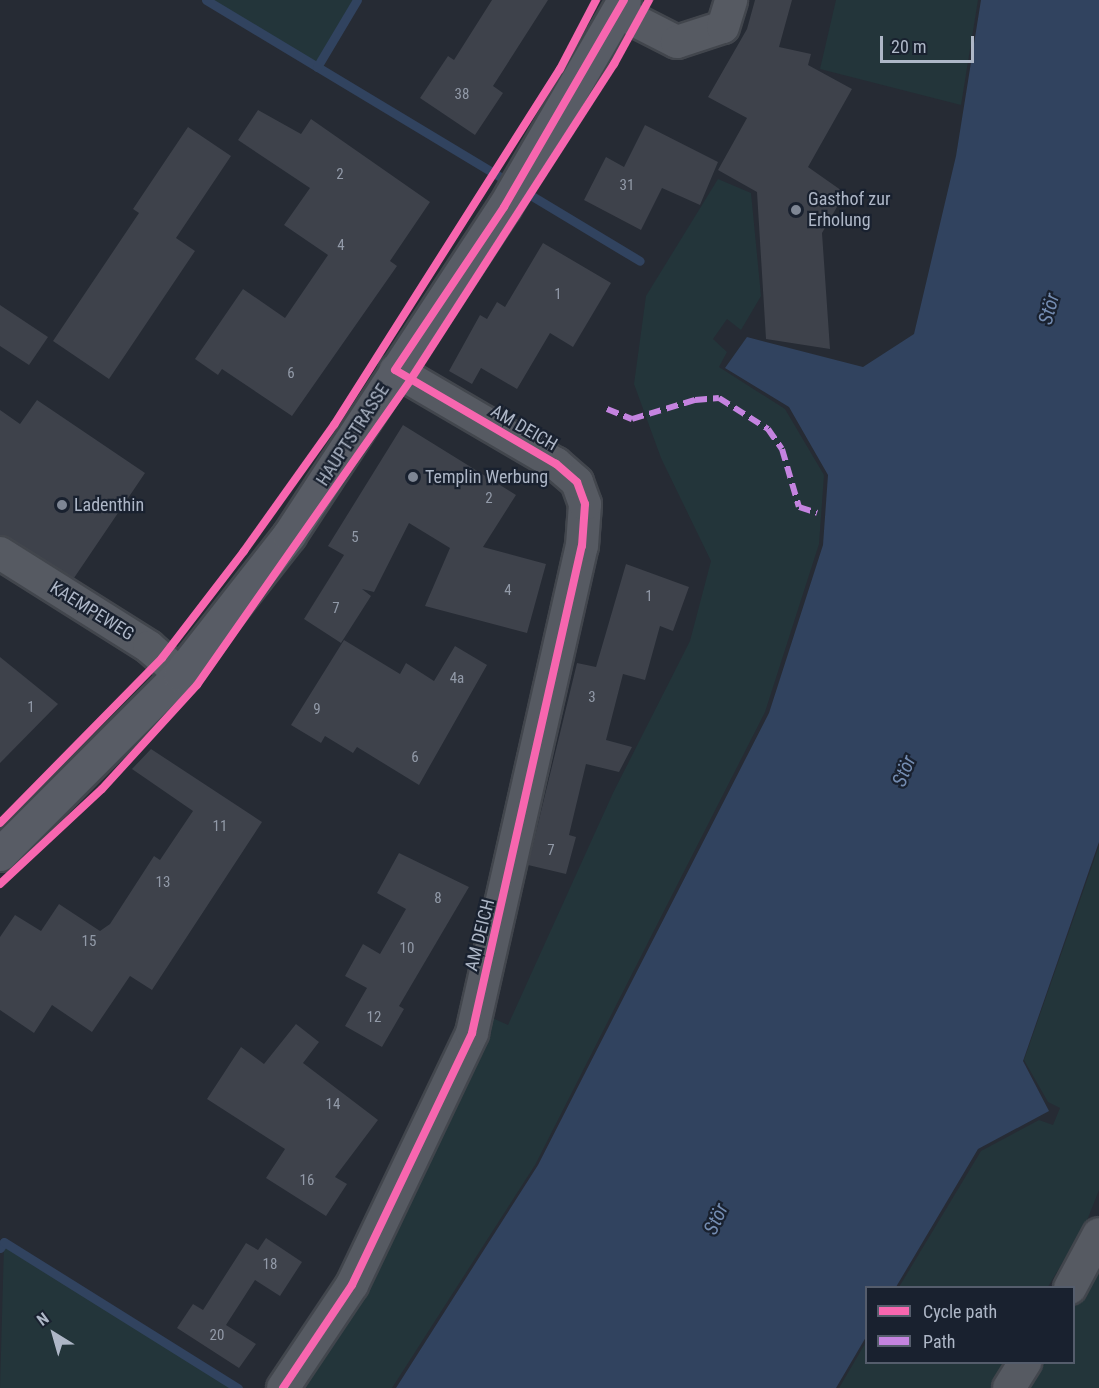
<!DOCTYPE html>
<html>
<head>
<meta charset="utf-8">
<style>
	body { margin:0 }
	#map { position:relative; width:1099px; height:1388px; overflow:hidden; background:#262b34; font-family:"Roboto Condensed",sans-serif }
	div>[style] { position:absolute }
	.green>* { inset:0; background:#23353a }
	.water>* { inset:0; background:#31435f }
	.stream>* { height:9px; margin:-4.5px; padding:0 4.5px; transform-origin:4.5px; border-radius:4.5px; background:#31435f }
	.building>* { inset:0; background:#3e424b }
	.roads { filter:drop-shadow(2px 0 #42464d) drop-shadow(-2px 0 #42464d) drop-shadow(0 2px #42464d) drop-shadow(0 -2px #42464d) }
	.minor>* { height:32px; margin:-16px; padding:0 16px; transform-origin:16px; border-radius:16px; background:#565a62 }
	.major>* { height:33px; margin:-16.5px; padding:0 16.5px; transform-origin:16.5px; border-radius:16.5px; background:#585c65 }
	.quiet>* { height:6px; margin-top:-3px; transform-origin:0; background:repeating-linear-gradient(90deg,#c483df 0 12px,transparent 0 18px) }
	.cycleway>* { height:8px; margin:-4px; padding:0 4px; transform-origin:4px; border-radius:4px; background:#f766af }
	.dots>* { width:16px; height:16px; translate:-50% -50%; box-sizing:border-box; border:3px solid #19212f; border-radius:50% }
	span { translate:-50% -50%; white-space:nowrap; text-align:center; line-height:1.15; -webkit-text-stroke:4.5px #19212f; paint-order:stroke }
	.number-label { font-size:15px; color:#929aa8 }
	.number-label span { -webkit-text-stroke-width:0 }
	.poi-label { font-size:18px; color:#aeb7c7 }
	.left { translate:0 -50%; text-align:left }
	.street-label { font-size:18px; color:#aeb7c7 }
	.water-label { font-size:20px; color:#748cb1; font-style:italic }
	.legend { position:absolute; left:865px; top:1286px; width:210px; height:78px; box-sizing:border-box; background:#19212f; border:2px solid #555d6c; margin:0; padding:8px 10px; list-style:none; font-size:18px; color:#aeb7c7 }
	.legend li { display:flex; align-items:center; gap:12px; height:30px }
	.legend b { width:30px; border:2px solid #555d6c }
	.north { position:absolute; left:24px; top:1304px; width:60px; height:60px; -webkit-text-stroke:4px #19212f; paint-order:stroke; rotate:323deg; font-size:16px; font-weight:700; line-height:24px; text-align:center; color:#aeb7c7 }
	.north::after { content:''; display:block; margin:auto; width:21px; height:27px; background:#aeb7c7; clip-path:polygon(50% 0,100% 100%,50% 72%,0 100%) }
	.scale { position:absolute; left:880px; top:36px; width:94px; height:27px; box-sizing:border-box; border:3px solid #aeb7c7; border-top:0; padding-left:8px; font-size:18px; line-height:21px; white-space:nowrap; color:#aeb7c7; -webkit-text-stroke:4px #19212f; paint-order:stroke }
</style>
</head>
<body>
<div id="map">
	<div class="green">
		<div style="clip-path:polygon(212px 0,353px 0,315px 64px)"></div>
		<div style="clip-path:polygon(836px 0,978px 0,961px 105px,820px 69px)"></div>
		<div style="clip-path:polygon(718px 179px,751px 193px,761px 296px,741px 330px,727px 319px,713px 339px,727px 352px,719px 367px,785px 409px,824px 475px,819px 544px,765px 712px,535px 1165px,392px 1388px,295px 1388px,488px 1016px,508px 1025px,613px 793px,690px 641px,711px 561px,661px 458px,634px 384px,646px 296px)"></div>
		<div style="clip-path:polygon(1099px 846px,1099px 1190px,1086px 1223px,1048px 1287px,899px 1287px,981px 1151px,1039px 1120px,1053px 1125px,1060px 1108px,1048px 1102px,1024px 1060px)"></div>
		<div style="clip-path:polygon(4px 1245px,235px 1388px,0 1388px)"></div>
		<div style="clip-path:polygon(1099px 1266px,1099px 1388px,1026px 1388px,1041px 1363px,1074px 1362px,1074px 1308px)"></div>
		<div style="clip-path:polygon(866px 1342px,866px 1362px,1005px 1363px,990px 1388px,839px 1388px)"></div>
	</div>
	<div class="water">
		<div style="clip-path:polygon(981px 0,1099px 0,1099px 842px,1023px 1061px,1049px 1111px,978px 1149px,896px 1287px,866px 1288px,866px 1337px,836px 1388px,396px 1388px,538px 1165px,769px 713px,823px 545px,828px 475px,789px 407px,725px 368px,747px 337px,863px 367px,914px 334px,956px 156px)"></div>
	</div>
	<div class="stream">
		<div style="left:206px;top:0;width:506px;rotate:31.02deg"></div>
		<div style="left:317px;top:67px;width:78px;rotate:-59.2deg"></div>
		<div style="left:0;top:1248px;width:7px;rotate:-56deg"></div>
		<div style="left:4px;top:1242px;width:276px;rotate:32deg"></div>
	</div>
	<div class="building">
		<div style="clip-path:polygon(492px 0,548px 0,493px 86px,503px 93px,475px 135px,420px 98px,448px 56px,454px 60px)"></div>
		<div style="clip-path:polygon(755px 0,792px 0,779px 47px,811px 54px,808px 65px,852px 89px,808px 167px,845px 193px,822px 233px,830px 349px,766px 339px,757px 192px,718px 170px,747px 118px,708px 97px,747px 29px)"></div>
		<div style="clip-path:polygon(258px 110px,301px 134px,311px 119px,430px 202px,390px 261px,397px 266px,292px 416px,222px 369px,218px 375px,195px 359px,243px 289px,285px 318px,328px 255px,284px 225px,310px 188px,238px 140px)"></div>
		<div style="clip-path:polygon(645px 125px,718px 162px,700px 205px,662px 188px,641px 230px,584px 200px,606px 157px,624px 167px)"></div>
		<div style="clip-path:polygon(188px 127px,231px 156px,176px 238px,195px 251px,109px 379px,53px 341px,139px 213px,133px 209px)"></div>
		<div style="clip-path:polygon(543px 243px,611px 283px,573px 347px,550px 333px,517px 389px,481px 368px,472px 384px,449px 371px,480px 315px,487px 319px,497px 302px,505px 307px)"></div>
		<div style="clip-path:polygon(0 305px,48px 337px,29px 365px,0 346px)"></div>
		<div style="clip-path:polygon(37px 400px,145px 473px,74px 578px,0 535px,0 410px,20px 424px)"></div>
		<div style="clip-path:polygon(403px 425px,516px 495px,483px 547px,546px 564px,527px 633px,425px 606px,450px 548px,409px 523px,374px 592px,362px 589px,371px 596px,341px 643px,304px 619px,344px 555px,328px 546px)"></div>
		<div style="clip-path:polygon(626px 564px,689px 587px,673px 631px,660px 626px,645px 680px,623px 674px,606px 740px,632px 747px,619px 772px,586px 764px,569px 835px,576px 837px,566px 874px,528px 865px,577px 663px,596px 667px)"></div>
		<div style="clip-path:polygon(344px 640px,400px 674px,406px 663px,434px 681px,455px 646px,487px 665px,419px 785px,357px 747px,353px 753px,325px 736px,321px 743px,291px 725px)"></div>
		<div style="clip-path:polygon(0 657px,58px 704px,0 763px)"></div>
		<div style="clip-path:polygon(151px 749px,262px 822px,152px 990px,130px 976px,92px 1032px,52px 1005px,34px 1033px,0 1010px,0 937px,15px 915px,41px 931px,59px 904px,100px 931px,110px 924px,154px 856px,160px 860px,193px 811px,132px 769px)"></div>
		<div style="clip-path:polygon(399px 853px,469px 887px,399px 1006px,404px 1009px,382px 1047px,345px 1026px,367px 988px,345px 976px,363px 944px,380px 954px,406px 909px,377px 893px)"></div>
		<div style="clip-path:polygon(296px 1024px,319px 1042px,303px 1063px,378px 1120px,335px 1177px,347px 1184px,326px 1216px,266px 1178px,285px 1149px,207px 1099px,241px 1047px,264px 1064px)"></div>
		<div style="clip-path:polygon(266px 1238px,302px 1262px,280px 1296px,255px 1280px,226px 1325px,256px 1344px,239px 1368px,177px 1328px,193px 1304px,203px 1310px,246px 1243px,258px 1250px)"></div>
	</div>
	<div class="roads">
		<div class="minor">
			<div style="left:618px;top:12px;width:66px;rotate:27deg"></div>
			<div style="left:677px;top:42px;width:48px;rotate:-18.1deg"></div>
			<div style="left:723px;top:27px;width:28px;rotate:-73deg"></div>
			<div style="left:0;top:553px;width:176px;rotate:32.2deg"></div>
			<div style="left:149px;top:647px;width:41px;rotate:41.1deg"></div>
			<div style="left:1070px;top:1288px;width:61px;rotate:-61.8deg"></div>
			<div style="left:283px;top:1388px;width:124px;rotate:-56.2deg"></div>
			<div style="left:352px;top:1285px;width:279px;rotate:-64.5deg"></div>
			<div style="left:472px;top:1033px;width:499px;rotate:-77.3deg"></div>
			<div style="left:582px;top:546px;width:42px;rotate:-85.9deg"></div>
			<div style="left:585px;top:504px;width:23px;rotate:-110deg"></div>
			<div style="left:577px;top:482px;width:28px;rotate:-139deg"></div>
			<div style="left:556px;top:464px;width:186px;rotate:-149.7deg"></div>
			<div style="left:1009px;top:1388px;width:31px;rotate:-58deg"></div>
		</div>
		<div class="major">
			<div style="left:0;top:854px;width:255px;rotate:-45deg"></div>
			<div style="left:180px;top:674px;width:177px;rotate:-51.9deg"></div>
			<div style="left:289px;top:535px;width:392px;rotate:-56.8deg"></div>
			<div style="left:504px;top:207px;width:239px;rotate:-59.9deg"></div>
		</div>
	</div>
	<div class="quiet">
		<div style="left:607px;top:409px;width:27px;rotate:22deg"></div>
		<div style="left:632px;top:419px;width:66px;rotate:-16.8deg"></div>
		<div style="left:695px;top:400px;width:24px;rotate:-5deg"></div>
		<div style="left:719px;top:398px;width:58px;rotate:32.3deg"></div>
		<div style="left:768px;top:429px;width:24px;rotate:55deg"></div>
		<div style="left:782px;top:449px;width:60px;rotate:73.7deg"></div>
		<div style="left:799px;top:507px;width:19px;rotate:18deg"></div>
	</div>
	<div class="cycleway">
		<div style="left:0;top:823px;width:231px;rotate:-45.5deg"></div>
		<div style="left:162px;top:658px;width:135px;rotate:-52.5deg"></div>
		<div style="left:244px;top:551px;width:155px;rotate:-54.5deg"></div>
		<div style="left:334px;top:425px;width:422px;rotate:-57.6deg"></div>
		<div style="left:560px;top:69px;width:78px;rotate:-62.4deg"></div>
		<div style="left:0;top:884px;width:139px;rotate:-43deg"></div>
		<div style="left:102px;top:789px;width:141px;rotate:-47.6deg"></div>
		<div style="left:197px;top:685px;width:373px;rotate:-55deg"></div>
		<div style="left:411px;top:379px;width:375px;rotate:-57.2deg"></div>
		<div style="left:614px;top:64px;width:73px;rotate:-61.3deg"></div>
		<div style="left:283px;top:1388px;width:124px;rotate:-56.2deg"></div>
		<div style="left:352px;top:1285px;width:279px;rotate:-64.5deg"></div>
		<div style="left:472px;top:1033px;width:499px;rotate:-77.3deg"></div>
		<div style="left:582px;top:546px;width:42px;rotate:-85.9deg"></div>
		<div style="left:585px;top:504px;width:23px;rotate:-110deg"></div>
		<div style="left:577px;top:482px;width:28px;rotate:-139deg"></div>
		<div style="left:556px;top:464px;width:186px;rotate:-149.7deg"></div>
		<div style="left:395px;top:370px;width:196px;rotate:-56.2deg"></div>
		<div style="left:504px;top:207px;width:239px;rotate:-59.9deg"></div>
	</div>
	<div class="dots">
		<div style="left:796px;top:210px;background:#7e8694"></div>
		<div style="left:413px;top:477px;background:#7e8694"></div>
		<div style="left:62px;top:505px;background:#7e8694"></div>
	</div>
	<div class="number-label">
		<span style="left:462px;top:95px">38</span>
		<span style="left:340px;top:175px">2</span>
		<span style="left:627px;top:186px">31</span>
		<span style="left:341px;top:246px">4</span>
		<span style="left:558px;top:295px">1</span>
		<span style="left:291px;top:374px">6</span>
		<span style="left:489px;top:499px">2</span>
		<span style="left:355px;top:538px">5</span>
		<span style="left:508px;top:591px">4</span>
		<span style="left:649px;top:597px">1</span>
		<span style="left:336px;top:609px">7</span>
		<span style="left:457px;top:679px">4a</span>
		<span style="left:592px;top:698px">3</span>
		<span style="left:31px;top:708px">1</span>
		<span style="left:317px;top:710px">9</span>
		<span style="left:415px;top:758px">6</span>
		<span style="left:220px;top:827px">11</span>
		<span style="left:551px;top:851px">7</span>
		<span style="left:163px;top:883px">13</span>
		<span style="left:438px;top:899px">8</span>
		<span style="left:89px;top:942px">15</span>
		<span style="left:407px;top:949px">10</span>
		<span style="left:374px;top:1018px">12</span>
		<span style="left:333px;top:1105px">14</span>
		<span style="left:307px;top:1181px">16</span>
		<span style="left:270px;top:1265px">18</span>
		<span style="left:217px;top:1336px">20</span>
	</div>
	<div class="poi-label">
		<span class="left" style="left:808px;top:210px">Gasthof zur<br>Erholung</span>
		<span class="left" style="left:425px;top:477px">Templin Werbung</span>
		<span class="left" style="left:74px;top:505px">Ladenthin</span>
	</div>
	<div class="street-label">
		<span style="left:524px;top:428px;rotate:30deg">AM DEICH</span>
		<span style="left:353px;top:435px;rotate:-57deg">HAUPTSTRASSE</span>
		<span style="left:92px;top:611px;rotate:32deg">KAEMPEWEG</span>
		<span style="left:480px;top:935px;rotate:-76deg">AM DEICH</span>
	</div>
	<div class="water-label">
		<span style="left:1049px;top:309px;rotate:-75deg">Stör</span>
		<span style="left:904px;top:771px;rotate:-68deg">Stör</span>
		<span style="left:716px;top:1219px;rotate:-66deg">Stör</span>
	</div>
	<ul class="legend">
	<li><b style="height:8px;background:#f766af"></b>Cycle path</li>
	<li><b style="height:8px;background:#c483df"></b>Path</li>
	</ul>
	<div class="north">N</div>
	<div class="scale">20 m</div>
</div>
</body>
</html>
